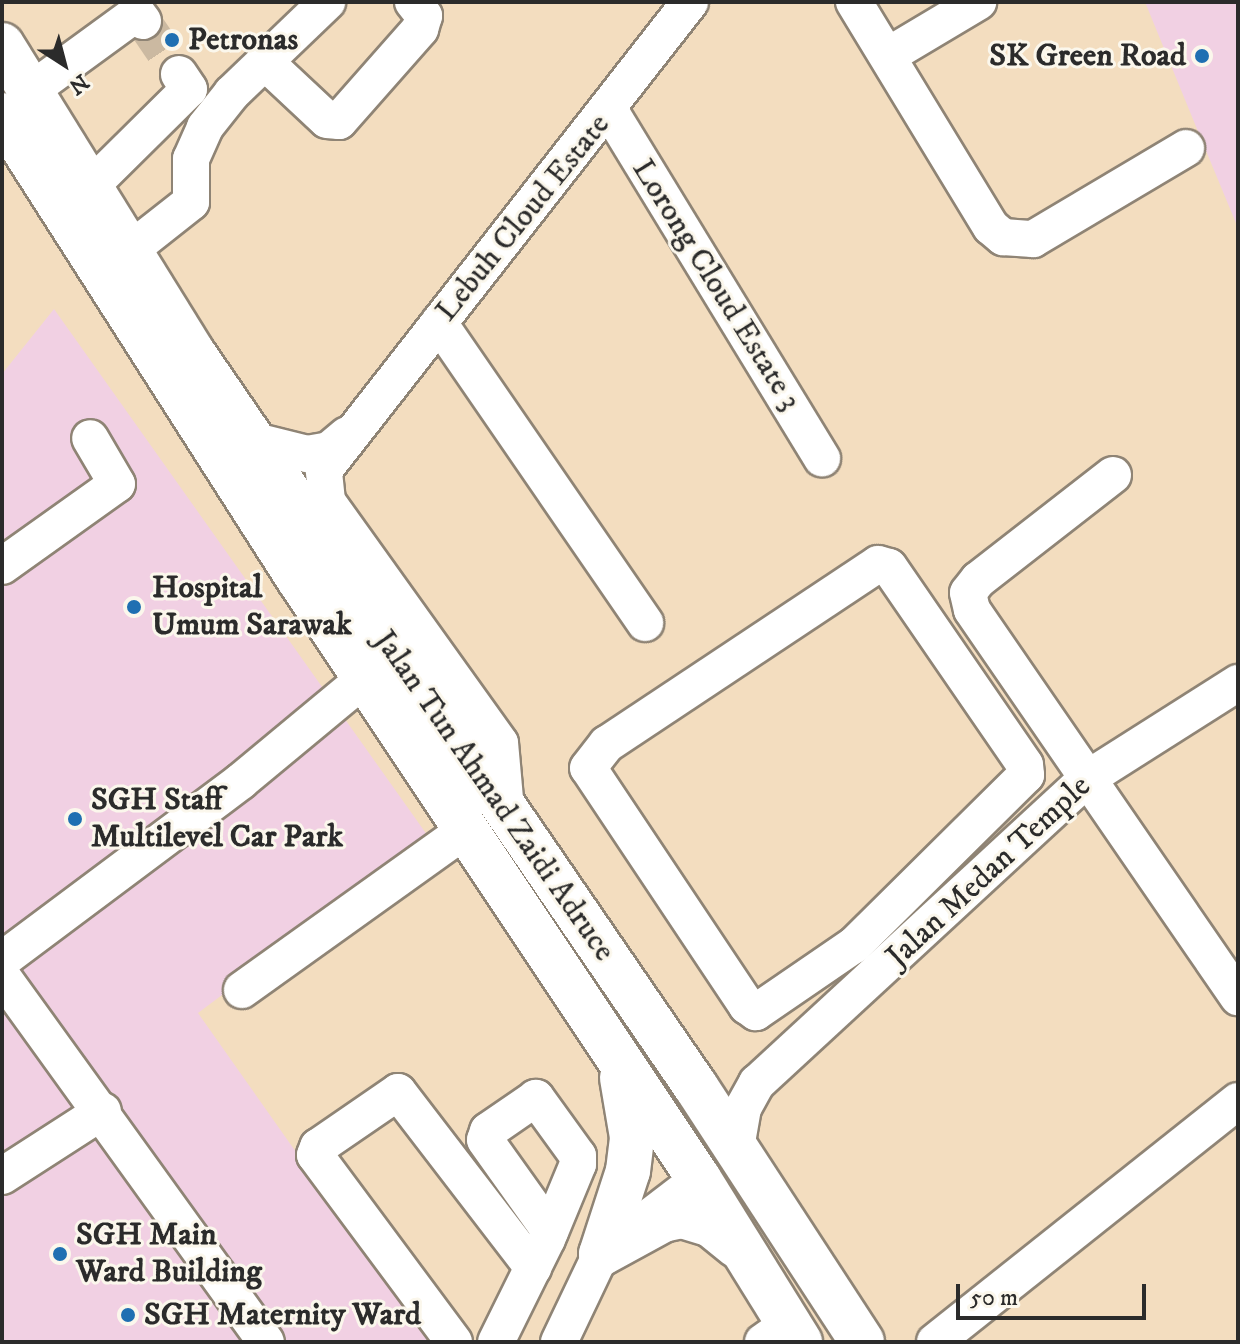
<!DOCTYPE html>
<html>
<head>
<meta charset="utf-8">
<style>
	body { margin:0 }
	#map { position:relative; width:1240px; height:1344px; overflow:hidden; background:#f3ddbf; font-family:"IM FELL DW Pica",serif }
	div>[style] { position:absolute }
	.built>* { inset:0; background:#f1d0e3 }
	.minor-tunnel>* { height:36px; margin-top:-18px; transform-origin:0; background:repeating-linear-gradient(90deg,#cbb9a1 0 36px,transparent 0 54px) }
	.roads { filter:drop-shadow(2px 0 #8f8475) drop-shadow(-2px 0 #8f8475) drop-shadow(0 2px #8f8475) drop-shadow(0 -2px #8f8475) }
	.minor>* { height:36px; margin:-18px; padding:0 18px; transform-origin:18px; border-radius:18px; background:#fff }
	.major>* { height:44px; margin:-22px; padding:0 22px; transform-origin:22px; border-radius:22px; background:#fff }
	.dots>* { width:22px; height:22px; translate:-50% -50%; box-sizing:border-box; border:4px solid #fbf7ec; border-radius:50% }
	span { translate:-50% -50%; white-space:nowrap; text-align:center; line-height:1.15; -webkit-text-stroke:6px #fbf7ec; paint-order:stroke }
	.poi-label { font-size:32px; color:#2b2b2b; font-weight:700 }
	.left { translate:0 -50%; text-align:left }
	.right { translate:-100% -50%; text-align:right }
	.street-label { font-size:32px; color:#2b2b2b }
	.frame { position:absolute; inset:0; border:4px solid #2b2b2b; pointer-events:none }
	.north { position:absolute; left:24px; top:24px; width:80px; height:80px; -webkit-text-stroke:6px #fbf7ec; paint-order:stroke; rotate:144deg; font-size:22px; font-weight:700; line-height:32px; text-align:center; color:#2b2b2b }
	.north::after { content:''; display:block; margin:auto; width:28px; height:36px; background:#2b2b2b; clip-path:polygon(50% 0,100% 100%,50% 72%,0 100%) }
	.scale { position:absolute; left:956px; top:1284px; width:190px; height:36px; box-sizing:border-box; border:4px solid #2b2b2b; border-top:0; padding-left:10px; font-size:24px; line-height:28px; white-space:nowrap; color:#2b2b2b; -webkit-text-stroke:6px #fbf7ec; paint-order:stroke }
</style>
</head>
<body>
<div id="map">
	<div class="built">
		<div style="clip-path:polygon(1145px 2px,1238px 2px,1238px 228px,1197px 129px)"></div>
		<div style="clip-path:polygon(54px 309px,430px 839px,198px 1013px,430px 1342px,2px 1342px,2px 374px)"></div>
	</div>
	<div class="minor-tunnel">
		<div style="left:143px;top:21px;width:64px;rotate:55.8deg"></div>
	</div>
	<div class="roads">
		<div class="minor">
			<div style="left:854px;top:2px;width:263px;rotate:58.7deg"></div>
			<div style="left:991px;top:227px;width:16px;rotate:40deg"></div>
			<div style="left:1003px;top:237px;width:30px;rotate:4deg"></div>
			<div style="left:1033px;top:239px;width:178px;rotate:-30.7deg"></div>
			<div style="left:889px;top:55px;width:104px;rotate:-30.8deg"></div>
			<div style="left:264px;top:61px;width:86px;rotate:43.1deg"></div>
			<div style="left:327px;top:120px;width:12px;rotate:5deg"></div>
			<div style="left:339px;top:121px;width:123px;rotate:-48.6deg"></div>
			<div style="left:420px;top:29px;width:14px;rotate:-73deg"></div>
			<div style="left:424px;top:16px;width:18px;rotate:-128deg"></div>
			<div style="left:30px;top:91px;width:132px;rotate:-36.1deg"></div>
			<div style="left:137px;top:13px;width:10px;rotate:53deg"></div>
			<div style="left:610px;top:111px;width:407px;rotate:58.6deg"></div>
			<div style="left:90px;top:187px;width:139px;rotate:-44.7deg"></div>
			<div style="left:189px;top:89px;width:18px;rotate:-124deg"></div>
			<div style="left:129px;top:251px;width:79px;rotate:-38.3deg"></div>
			<div style="left:191px;top:202px;width:43px;rotate:-90deg"></div>
			<div style="left:191px;top:159px;width:35px;rotate:-66deg"></div>
			<div style="left:205px;top:127px;width:43px;rotate:-51.5deg"></div>
			<div style="left:232px;top:93px;width:132px;rotate:-43.8deg"></div>
			<div style="left:439px;top:323px;width:364px;rotate:55.5deg"></div>
			<div style="left:251px;top:440px;width:58px;rotate:14deg"></div>
			<div style="left:307px;top:454px;width:22px;rotate:-10deg"></div>
			<div style="left:329px;top:450px;width:23px;rotate:-40deg"></div>
			<div style="left:1113px;top:475px;width:171px;rotate:142.1deg"></div>
			<div style="left:978px;top:580px;width:16px;rotate:128deg"></div>
			<div style="left:968px;top:593px;width:17px;rotate:77deg"></div>
			<div style="left:972px;top:610px;width:470px;rotate:55.5deg"></div>
			<div style="left:878px;top:564px;width:11px;rotate:15deg"></div>
			<div style="left:889px;top:567px;width:240px;rotate:55.5deg"></div>
			<div style="left:1025px;top:765px;width:10px;rotate:84deg"></div>
			<div style="left:1026px;top:775px;width:242px;rotate:135.3deg"></div>
			<div style="left:854px;top:945px;width:119px;rotate:145.6deg"></div>
			<div style="left:756px;top:1012px;width:11px;rotate:-146deg"></div>
			<div style="left:747px;top:1006px;width:286px;rotate:-123.7deg"></div>
			<div style="left:588px;top:768px;width:31px;rotate:-52deg"></div>
			<div style="left:607px;top:744px;width:325px;rotate:-33.6deg"></div>
			<div style="left:2px;top:566px;width:141px;rotate:-35.5deg"></div>
			<div style="left:117px;top:484px;width:53px;rotate:-120.4deg"></div>
			<div style="left:506px;top:810px;width:67px;rotate:-95.1deg"></div>
			<div style="left:500px;top:743px;width:297px;rotate:-125.6deg"></div>
			<div style="left:327px;top:501px;width:31px;rotate:-96deg"></div>
			<div style="left:324px;top:470px;width:594px;rotate:-51.97deg"></div>
			<div style="left:2px;top:960px;width:299px;rotate:-36.8deg"></div>
			<div style="left:241px;top:781px;width:160px;rotate:-39.7deg"></div>
			<div style="left:2px;top:976px;width:451px;rotate:54.2deg"></div>
			<div style="left:242px;top:990px;width:273px;rotate:-35.6deg"></div>
			<div style="left:736px;top:1148px;width:41px;rotate:-80.1deg"></div>
			<div style="left:743px;top:1108px;width:29px;rotate:-61deg"></div>
			<div style="left:757px;top:1083px;width:447px;rotate:-42.7deg"></div>
			<div style="left:1085px;top:780px;width:181px;rotate:-32.4deg"></div>
			<div style="left:2px;top:1176px;width:120px;rotate:-32.8deg"></div>
			<div style="left:454px;top:1342px;width:233px;rotate:-126.6deg"></div>
			<div style="left:315px;top:1155px;width:9px;rotate:-69deg"></div>
			<div style="left:318px;top:1147px;width:97px;rotate:-34.5deg"></div>
			<div style="left:398px;top:1092px;width:222px;rotate:52.5deg"></div>
			<div style="left:496px;top:1342px;width:115px;rotate:-63.7deg"></div>
			<div style="left:547px;top:1239px;width:81px;rotate:-67.5deg"></div>
			<div style="left:578px;top:1164px;width:8px;rotate:-90deg"></div>
			<div style="left:578px;top:1156px;width:72px;rotate:-125.9deg"></div>
			<div style="left:536px;top:1098px;width:58px;rotate:145.5deg"></div>
			<div style="left:488px;top:1131px;width:9px;rotate:108deg"></div>
			<div style="left:485px;top:1140px;width:112px;rotate:54.5deg"></div>
			<div style="left:559px;top:1342px;width:98px;rotate:-64.5deg"></div>
			<div style="left:601px;top:1254px;width:123px;rotate:-37.4deg"></div>
			<div style="left:763px;top:1342px;width:32px;rotate:-35deg"></div>
			<div style="left:935px;top:1342px;width:387px;rotate:-38.5deg"></div>
		</div>
		<div class="major">
			<div style="left:2px;top:45px;width:362px;rotate:58.2deg"></div>
			<div style="left:193px;top:353px;width:890px;rotate:55.58deg"></div>
			<div style="left:696px;top:1087px;width:304px;rotate:56.9deg"></div>
			<div style="left:2px;top:115px;width:550px;rotate:57.41deg"></div>
			<div style="left:298px;top:578px;width:722px;rotate:56.29deg"></div>
			<div style="left:699px;top:1179px;width:192px;rotate:58.2deg"></div>
			<div style="left:601px;top:1254px;width:87px;rotate:-72deg"></div>
			<div style="left:628px;top:1171px;width:34px;rotate:-83deg"></div>
			<div style="left:632px;top:1137px;width:60px;rotate:-99.6deg"></div>
			<div style="left:601px;top:1254px;width:71px;rotate:-28.7deg"></div>
			<div style="left:663px;top:1220px;width:19px;rotate:-12deg"></div>
			<div style="left:682px;top:1216px;width:30px;rotate:17deg"></div>
			<div style="left:711px;top:1225px;width:33px;rotate:39deg"></div>
		</div>
	</div>
	<div class="dots">
		<div style="left:172px;top:40px;background:#1f6fb2"></div>
		<div style="left:1202px;top:56px;background:#1f6fb2"></div>
		<div style="left:134px;top:607px;background:#1f6fb2"></div>
		<div style="left:75px;top:819px;background:#1f6fb2"></div>
		<div style="left:60px;top:1254px;background:#1f6fb2"></div>
		<div style="left:128px;top:1315px;background:#1f6fb2"></div>
	</div>
	<div class="poi-label">
		<span class="left" style="left:188px;top:40px">Petronas</span>
		<span class="right" style="left:1186px;top:56px">SK Green Road</span>
		<span class="left" style="left:152px;top:607px">Hospital<br>Umum Sarawak</span>
		<span class="left" style="left:91px;top:819px">SGH Staff<br>Multilevel Car Park</span>
		<span class="left" style="left:76px;top:1254px">SGH Main<br>Ward Building</span>
		<span class="left" style="left:144px;top:1315px">SGH Maternity Ward</span>
	</div>
	<div class="street-label">
		<span style="left:523px;top:218px;rotate:-51deg">Lebuh Cloud Estate</span>
		<span style="left:716px;top:285px;rotate:58deg">Lorong Cloud Estate 3</span>
		<span style="left:494px;top:796px;rotate:55deg">Jalan Tun Ahmad Zaidi Adruce</span>
		<span style="left:989px;top:872px;rotate:-43deg">Jalan Medan Temple</span>
	</div>
	<div class="frame"></div>
	<div class="north">N</div>
	<div class="scale">50 m</div>
</div>
</body>
</html>
